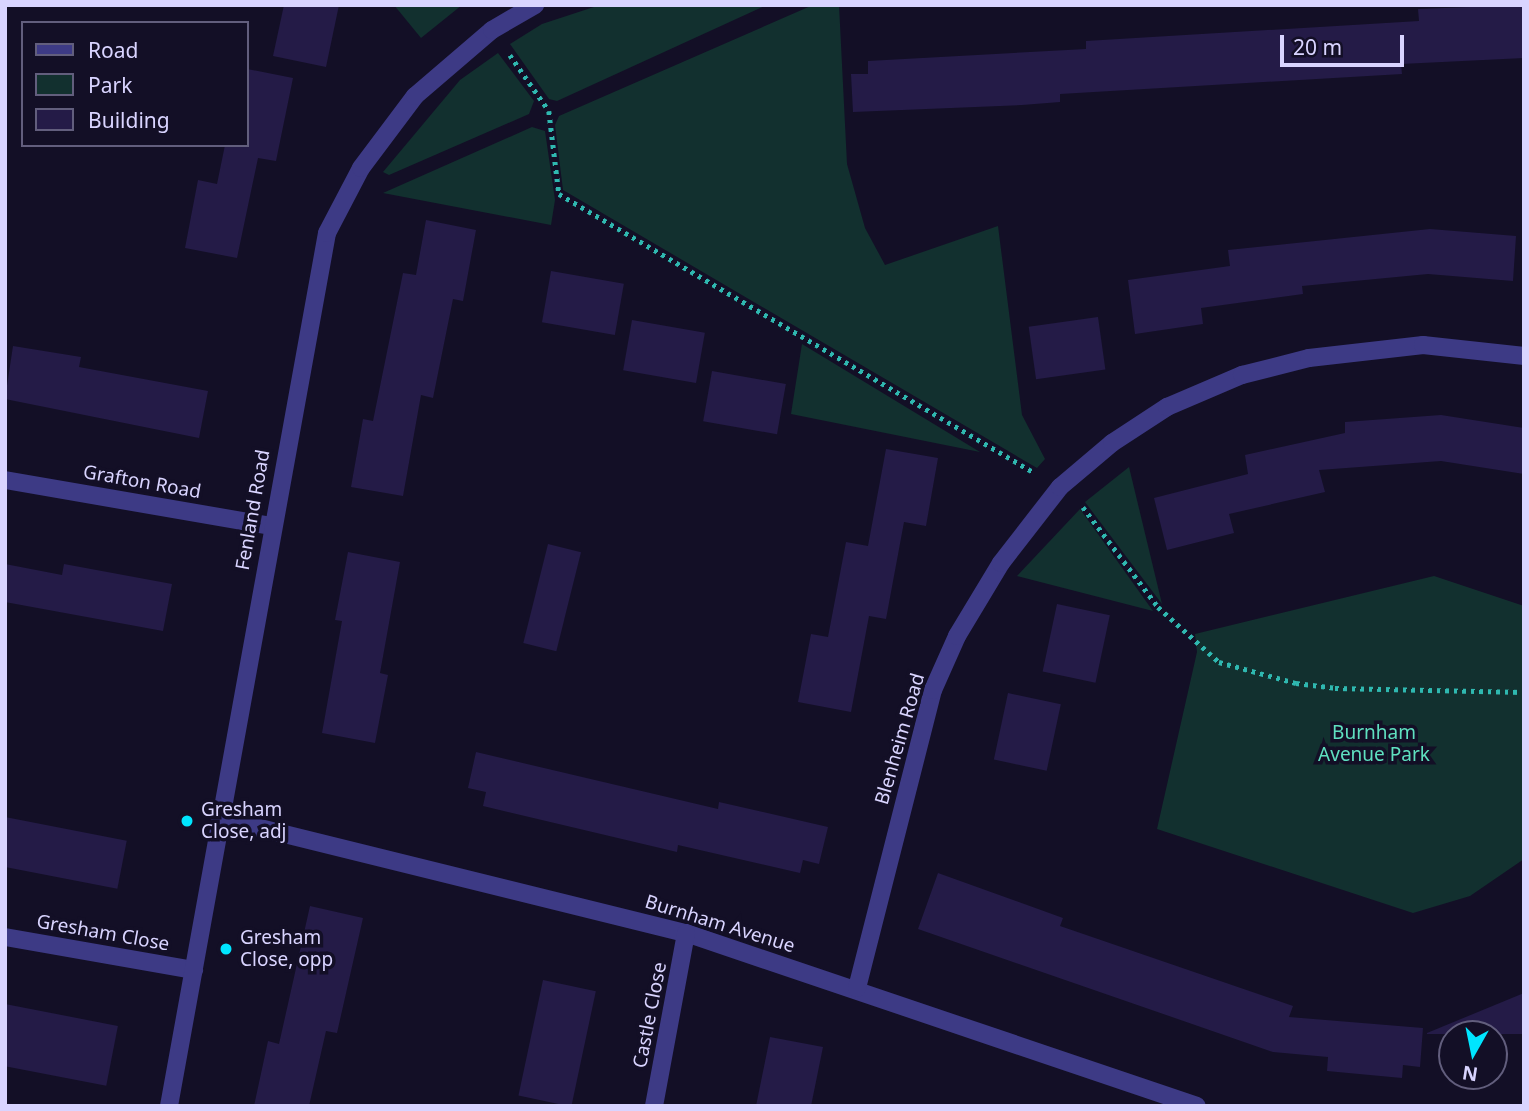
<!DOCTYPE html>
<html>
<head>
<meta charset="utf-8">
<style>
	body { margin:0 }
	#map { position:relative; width:1529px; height:1111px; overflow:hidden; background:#130f26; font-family:"Noto Sans",sans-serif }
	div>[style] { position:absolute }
	.green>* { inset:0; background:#12302f }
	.building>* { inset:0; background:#241b47; transform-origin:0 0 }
	.path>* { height:4.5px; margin-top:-2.25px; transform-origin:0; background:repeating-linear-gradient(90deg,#2fb8b0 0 3.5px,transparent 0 8.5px) }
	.minor>* { height:18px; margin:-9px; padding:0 9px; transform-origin:9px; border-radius:9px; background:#3d3a85 }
	.dots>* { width:19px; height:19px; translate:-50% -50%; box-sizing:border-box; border:4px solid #130f26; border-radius:50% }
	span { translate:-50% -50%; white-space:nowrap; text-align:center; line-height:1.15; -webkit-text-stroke:7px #130f26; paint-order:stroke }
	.street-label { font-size:19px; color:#d9d4ff }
	.park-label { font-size:19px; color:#5fe0c0 }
	.poi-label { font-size:19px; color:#d9d4ff }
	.left { translate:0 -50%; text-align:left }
	.frame { position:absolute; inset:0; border:7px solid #d9d4ff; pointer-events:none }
	.legend { position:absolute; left:21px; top:21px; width:228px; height:126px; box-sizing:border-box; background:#130f26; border:2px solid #625e7d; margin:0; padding:9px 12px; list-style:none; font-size:21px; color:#d9d4ff }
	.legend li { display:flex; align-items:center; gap:14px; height:35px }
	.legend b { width:35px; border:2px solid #625e7d }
	.north { position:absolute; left:1438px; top:1020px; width:70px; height:70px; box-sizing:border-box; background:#130f26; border:2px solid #625e7d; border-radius:50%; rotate:189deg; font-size:19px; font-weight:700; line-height:28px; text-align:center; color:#d9d4ff }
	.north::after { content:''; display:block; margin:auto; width:24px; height:32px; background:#00e5ff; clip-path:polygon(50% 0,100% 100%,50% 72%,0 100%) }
	.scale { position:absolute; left:1280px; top:35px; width:124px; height:32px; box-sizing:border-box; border:4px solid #d9d4ff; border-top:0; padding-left:9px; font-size:21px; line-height:24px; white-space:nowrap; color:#d9d4ff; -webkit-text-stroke:5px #130f26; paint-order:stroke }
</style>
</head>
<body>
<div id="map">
	<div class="green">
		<div style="clip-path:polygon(394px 5px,462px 5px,421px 38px)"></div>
		<div style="clip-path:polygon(600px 5px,767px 5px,557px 101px,549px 99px,510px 44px,542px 24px)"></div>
		<div style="clip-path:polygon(813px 5px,839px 5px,847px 164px,865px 228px,885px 265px,998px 226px,1022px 415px,1045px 459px,1037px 468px,563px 190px,555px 125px,559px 116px)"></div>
		<div style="clip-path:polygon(498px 53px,534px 101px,529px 114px,389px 175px,383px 172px,460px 80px)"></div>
		<div style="clip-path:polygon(532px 127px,545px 131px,555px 200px,551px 225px,383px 193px)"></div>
		<div style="clip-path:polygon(802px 344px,980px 452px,791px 414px)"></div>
		<div style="clip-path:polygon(1129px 467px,1162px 604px,1085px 502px)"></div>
		<div style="clip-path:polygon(1080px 509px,1153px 611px,1017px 576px)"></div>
		<div style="clip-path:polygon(1434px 576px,1524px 606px,1524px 859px,1470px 896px,1413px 913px,1157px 829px,1197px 652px,1195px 634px)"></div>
	</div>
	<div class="building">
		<div style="clip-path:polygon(284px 5px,339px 5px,326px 67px,273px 56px)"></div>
		<div style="clip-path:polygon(1524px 5px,1524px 58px,1401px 64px,1402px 74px,1060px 94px,1060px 102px,1022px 105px,853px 112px,851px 74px,868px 74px,868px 61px,1086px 49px,1086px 41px,1419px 21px,1418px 9px)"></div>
		<div style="clip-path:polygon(247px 69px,293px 78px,276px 161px,258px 158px,237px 258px,185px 248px,198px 180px,217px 184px,225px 145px,247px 145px)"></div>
		<div style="clip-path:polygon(426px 220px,476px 230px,463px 301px,453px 299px,433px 398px,421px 395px,403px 496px,351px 487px,363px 419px,373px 421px,403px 273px,416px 275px)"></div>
		<div style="clip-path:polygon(1430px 229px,1516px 236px,1513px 281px,1428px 274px,1302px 286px,1303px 294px,1201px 308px,1203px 324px,1135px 334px,1128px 280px,1230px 266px,1228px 250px)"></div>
		<div style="left:551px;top:271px;width:74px;height:52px;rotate:10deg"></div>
		<div style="left:1098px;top:317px;width:53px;height:70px;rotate:82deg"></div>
		<div style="left:632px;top:320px;width:74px;height:51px;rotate:10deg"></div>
		<div style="clip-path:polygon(13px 346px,81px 357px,79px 367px,208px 391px,199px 438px,5px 399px)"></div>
		<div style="left:712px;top:371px;width:75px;height:51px;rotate:10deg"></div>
		<div style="clip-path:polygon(1441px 415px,1524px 428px,1524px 474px,1441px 461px,1319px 470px,1325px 492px,1229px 514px,1234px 533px,1167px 550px,1154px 498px,1248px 474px,1245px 455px,1345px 433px,1345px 422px)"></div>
		<div style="clip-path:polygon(886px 449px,938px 458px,926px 526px,904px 522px,886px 619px,869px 616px,851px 712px,798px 702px,811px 634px,828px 637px,846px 542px,868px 546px)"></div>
		<div style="left:548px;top:544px;width:34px;height:102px;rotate:14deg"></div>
		<div style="clip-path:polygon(348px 552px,400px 562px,380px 673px,388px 675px,375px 743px,322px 733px,342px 621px,335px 620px)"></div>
		<div style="clip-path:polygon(5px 564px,62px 575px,64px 564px,172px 584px,163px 631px,5px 602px)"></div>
		<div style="left:1057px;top:604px;width:54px;height:69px;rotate:12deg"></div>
		<div style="left:1008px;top:693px;width:54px;height:68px;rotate:12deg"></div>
		<div style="clip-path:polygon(476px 752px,718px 809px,719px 802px,828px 827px,819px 864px,803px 860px,800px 873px,678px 845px,677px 852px,483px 806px,486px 792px,468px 788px)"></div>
		<div style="left:5px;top:817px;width:124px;height:49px;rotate:11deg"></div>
		<div style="clip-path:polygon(938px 873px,1063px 918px,1060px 926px,1293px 1006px,1289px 1017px,1423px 1028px,1420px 1067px,1403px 1065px,1402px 1078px,1327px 1071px,1328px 1057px,1273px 1052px,918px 929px)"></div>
		<div style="clip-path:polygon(310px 906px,363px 918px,337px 1033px,326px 1031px,309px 1106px,254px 1106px,268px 1041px,279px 1044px)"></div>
		<div style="left:543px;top:980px;width:54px;height:118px;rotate:12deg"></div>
		<div style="clip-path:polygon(1524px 993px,1524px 1034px,1427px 1034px,1427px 1033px)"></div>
		<div style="left:5px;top:1004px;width:115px;height:61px;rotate:11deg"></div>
		<div style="clip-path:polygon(770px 1037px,823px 1047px,811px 1106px,756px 1106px)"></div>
	</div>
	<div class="path">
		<div style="left:510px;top:55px;width:68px;rotate:55.1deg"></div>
		<div style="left:549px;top:111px;width:84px;rotate:83.1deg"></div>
		<div style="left:559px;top:194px;width:550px;rotate:30.39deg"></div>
		<div style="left:1083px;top:507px;width:125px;rotate:53.1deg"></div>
		<div style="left:1158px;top:607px;width:82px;rotate:42deg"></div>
		<div style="left:1219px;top:662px;width:80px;rotate:15.3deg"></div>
		<div style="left:1296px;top:683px;width:39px;rotate:7deg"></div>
		<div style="left:1335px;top:688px;width:189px;rotate:1.2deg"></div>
	</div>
	<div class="minor">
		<div style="left:5px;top:480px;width:270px;rotate:9.8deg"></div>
		<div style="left:220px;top:818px;width:480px;rotate:13.9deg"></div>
		<div style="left:686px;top:933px;width:539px;rotate:18.7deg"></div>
		<div style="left:5px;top:937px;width:192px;rotate:9.9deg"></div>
		<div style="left:857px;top:988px;width:308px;rotate:-75.7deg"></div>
		<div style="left:933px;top:690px;width:59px;rotate:-66deg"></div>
		<div style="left:957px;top:636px;width:85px;rotate:-58.9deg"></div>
		<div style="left:1001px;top:563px;width:96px;rotate:-52.2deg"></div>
		<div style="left:1060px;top:487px;width:68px;rotate:-40.2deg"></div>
		<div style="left:1112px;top:443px;width:66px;rotate:-33.2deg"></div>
		<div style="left:1167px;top:407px;width:82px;rotate:-23.1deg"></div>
		<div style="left:1242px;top:375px;width:69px;rotate:-14.2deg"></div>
		<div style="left:1309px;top:358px;width:115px;rotate:-6.5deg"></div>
		<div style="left:1423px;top:345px;width:102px;rotate:6.2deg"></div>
		<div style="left:169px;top:1106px;width:887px;rotate:-79.74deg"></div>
		<div style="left:327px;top:233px;width:73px;rotate:-62.4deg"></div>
		<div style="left:361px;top:168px;width:90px;rotate:-53.1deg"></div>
		<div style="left:415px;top:96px;width:101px;rotate:-40.6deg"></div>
		<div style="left:492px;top:30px;width:50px;rotate:-30.2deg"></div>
		<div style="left:654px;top:1106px;width:176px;rotate:-79.5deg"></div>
	</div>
	<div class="dots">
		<div style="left:187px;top:821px;background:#00e5ff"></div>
		<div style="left:226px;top:949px;background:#00e5ff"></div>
	</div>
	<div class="street-label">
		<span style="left:142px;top:482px;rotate:10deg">Grafton Road</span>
		<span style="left:253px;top:510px;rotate:-80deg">Fenland Road</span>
		<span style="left:900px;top:739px;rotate:-74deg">Blenheim Road</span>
		<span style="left:720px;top:924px;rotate:17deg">Burnham Avenue</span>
		<span style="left:103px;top:933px;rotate:10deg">Gresham Close</span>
		<span style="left:650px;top:1015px;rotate:-79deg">Castle Close</span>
	</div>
	<div class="park-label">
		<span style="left:1374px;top:744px">Burnham<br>Avenue Park</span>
	</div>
	<div class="poi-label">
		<span class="left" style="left:201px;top:821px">Gresham<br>Close, adj</span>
		<span class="left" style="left:240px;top:949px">Gresham<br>Close, opp</span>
	</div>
	<div class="frame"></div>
	<ul class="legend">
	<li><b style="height:9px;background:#3d3a85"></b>Road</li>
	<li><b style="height:19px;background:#12302f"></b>Park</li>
	<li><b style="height:19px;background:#241b47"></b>Building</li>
	</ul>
	<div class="north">N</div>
	<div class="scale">20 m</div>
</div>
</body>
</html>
